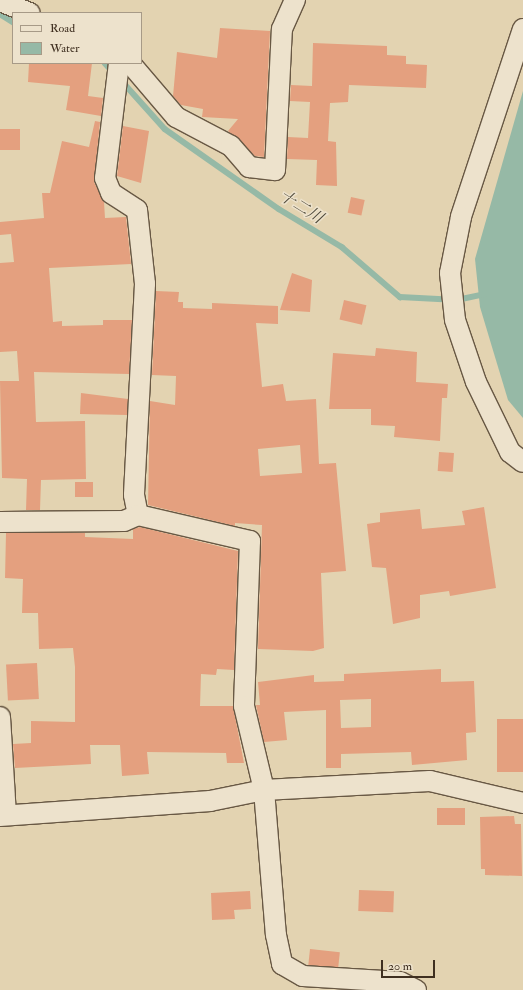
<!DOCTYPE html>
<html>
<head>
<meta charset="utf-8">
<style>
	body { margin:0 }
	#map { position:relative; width:523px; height:990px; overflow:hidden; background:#e3d3b1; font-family:"IM FELL Double Pica","Noto Serif JP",serif }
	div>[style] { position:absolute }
	.water>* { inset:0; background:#96b9a6 }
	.stream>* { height:5.5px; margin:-2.75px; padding:0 2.75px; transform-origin:2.75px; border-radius:2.75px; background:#96b9a6 }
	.building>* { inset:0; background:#e4a07f; transform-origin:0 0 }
	.roads { filter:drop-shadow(1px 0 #685844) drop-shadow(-1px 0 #685844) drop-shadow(0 1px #685844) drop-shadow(0 -1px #685844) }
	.minor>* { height:20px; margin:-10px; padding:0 10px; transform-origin:10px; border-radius:10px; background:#ede2cc }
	span { translate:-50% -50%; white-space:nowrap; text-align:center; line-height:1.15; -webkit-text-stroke:3px #ede2cc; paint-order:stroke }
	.water-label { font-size:16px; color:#504b3b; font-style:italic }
	.legend { position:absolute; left:12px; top:12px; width:130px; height:52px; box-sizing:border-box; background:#ede2cc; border:1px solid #a79a87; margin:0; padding:5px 7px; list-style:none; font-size:12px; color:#3f2f20 }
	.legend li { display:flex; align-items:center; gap:8px; height:20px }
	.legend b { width:20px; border:1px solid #a79a87 }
	.scale { position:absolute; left:381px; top:960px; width:54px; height:18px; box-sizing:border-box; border:2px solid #3f2f20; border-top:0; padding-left:5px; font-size:12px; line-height:14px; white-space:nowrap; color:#3f2f20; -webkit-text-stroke:3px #ede2cc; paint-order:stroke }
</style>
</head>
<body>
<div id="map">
	<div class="water">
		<div style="clip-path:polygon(523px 91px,523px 418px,508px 400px,492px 347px,480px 307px,475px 259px)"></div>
	</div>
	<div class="stream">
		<div style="left:0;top:14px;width:15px;rotate:32deg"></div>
		<div style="left:105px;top:63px;width:12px;rotate:48deg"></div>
		<div style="left:122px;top:81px;width:64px;rotate:48.1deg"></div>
		<div style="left:165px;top:129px;width:139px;rotate:35.1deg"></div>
		<div style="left:279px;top:209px;width:74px;rotate:31.1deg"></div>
		<div style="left:342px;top:247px;width:77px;rotate:40.8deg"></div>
		<div style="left:400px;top:297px;width:57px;rotate:3deg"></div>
		<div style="left:457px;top:300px;width:29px;rotate:-12deg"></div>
	</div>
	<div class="building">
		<div style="clip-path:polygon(220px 28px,270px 31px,264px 157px,255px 156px,228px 131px,238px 119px,202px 117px,203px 109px,181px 105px,173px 96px,177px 52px,217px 58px)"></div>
		<div style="clip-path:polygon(313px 43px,387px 46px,387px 55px,406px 56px,406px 64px,427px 65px,426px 88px,349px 85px,348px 102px,330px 103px,328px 141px,336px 142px,337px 186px,316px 185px,317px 160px,287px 159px,288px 137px,308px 138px,310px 102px,290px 101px,291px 85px,312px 86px)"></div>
		<div style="clip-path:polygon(29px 63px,92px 63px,88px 96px,103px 98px,101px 116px,66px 110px,70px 86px,28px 82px)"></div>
		<div style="clip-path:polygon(95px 121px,100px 122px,94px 182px,104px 202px,105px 218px,126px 217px,131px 264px,49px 268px,53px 322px,62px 321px,62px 326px,103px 325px,103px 320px,132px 320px,129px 374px,34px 372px,36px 422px,85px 421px,86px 479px,41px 480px,40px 510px,26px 510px,27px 479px,2px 478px,0 381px,19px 381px,17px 351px,0 352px,0 263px,14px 262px,11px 234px,0 235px,0 222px,44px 218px,42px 193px,50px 193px,62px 141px,89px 147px)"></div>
		<div style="clip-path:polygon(123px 126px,149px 131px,141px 183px,117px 176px)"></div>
		<div style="left:0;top:129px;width:20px;height:21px"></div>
		<div style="left:351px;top:197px;width:14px;height:16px;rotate:12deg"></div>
		<div style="clip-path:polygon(292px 273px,312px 280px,310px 312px,280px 310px)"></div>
		<div style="clip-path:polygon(evenodd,156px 291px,179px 292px,178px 302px,183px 302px,183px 308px,212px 309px,212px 303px,278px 306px,278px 324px,256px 323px,262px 387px,283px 384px,286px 401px,316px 399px,319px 464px,336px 463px,346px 571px,321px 573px,324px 648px,313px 651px,258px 649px,262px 525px,235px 523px,235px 526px,148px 505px,150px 401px,175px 405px,176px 376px,152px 375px,156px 291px,300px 445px,302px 473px,260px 476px,258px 449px,300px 445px)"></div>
		<div style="left:344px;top:300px;width:23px;height:20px;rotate:13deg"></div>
		<div style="clip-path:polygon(376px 348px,417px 352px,416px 382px,448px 384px,447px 398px,442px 398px,440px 441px,394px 437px,395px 426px,371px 425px,371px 409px,329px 409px,333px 353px,375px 356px)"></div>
		<div style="clip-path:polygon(81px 393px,128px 399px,127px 415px,80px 414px)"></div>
		<div style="left:439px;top:452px;width:15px;height:19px;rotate:4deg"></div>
		<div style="left:75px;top:482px;width:18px;height:15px"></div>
		<div style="clip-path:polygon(484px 507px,496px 588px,450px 596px,449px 591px,420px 595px,420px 618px,393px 624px,386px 568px,372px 567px,367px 524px,380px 522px,380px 513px,420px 509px,422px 529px,465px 525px,462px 511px)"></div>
		<div style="clip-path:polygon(140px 527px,238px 551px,234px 670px,217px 669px,216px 675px,201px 674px,200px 706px,233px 706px,244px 763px,227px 763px,226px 753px,147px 752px,149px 774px,122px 776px,120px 745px,90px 745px,91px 764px,15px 768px,13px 744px,31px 743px,31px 721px,75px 722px,75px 667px,73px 648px,39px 649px,38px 613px,22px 613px,23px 579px,5px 578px,6px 533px,85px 533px,85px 537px,133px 539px,133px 529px)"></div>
		<div style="left:37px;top:663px;width:36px;height:31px;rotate:87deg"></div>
		<div style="clip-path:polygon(evenodd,441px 669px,441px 682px,474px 681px,476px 732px,466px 733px,467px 760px,412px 765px,411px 752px,341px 754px,341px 768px,326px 768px,326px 710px,284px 712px,287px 740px,264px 742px,256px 705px,260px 705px,258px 682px,314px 675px,314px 682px,344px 681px,344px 674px,441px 669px,371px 699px,371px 727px,341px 728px,340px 700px,371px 699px)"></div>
		<div style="left:523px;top:719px;width:53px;height:26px;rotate:90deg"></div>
		<div style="left:437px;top:808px;width:28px;height:17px"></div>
		<div style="clip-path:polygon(514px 816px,515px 824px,521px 824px,522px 876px,485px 875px,485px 869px,481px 869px,480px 817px)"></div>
		<div style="left:359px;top:890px;width:35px;height:21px;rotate:2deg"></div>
		<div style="clip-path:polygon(250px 891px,251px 909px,234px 910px,235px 919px,212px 920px,211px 893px)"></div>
		<div style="left:310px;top:949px;width:30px;height:16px;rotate:6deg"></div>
	</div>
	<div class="roads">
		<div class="minor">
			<div style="left:0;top:1px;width:32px;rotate:22deg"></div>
			<div style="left:523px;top:29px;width:198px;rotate:108.3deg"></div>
			<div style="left:461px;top:217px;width:57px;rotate:101.1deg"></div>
			<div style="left:450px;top:273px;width:47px;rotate:83.9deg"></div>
			<div style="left:455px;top:320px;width:65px;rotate:71.3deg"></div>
			<div style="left:476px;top:382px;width:78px;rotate:64.1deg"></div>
			<div style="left:510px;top:452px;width:16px;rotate:38deg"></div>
			<div style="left:119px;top:63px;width:116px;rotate:96.9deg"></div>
			<div style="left:105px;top:178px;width:16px;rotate:68deg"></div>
			<div style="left:111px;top:193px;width:31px;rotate:33deg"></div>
			<div style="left:137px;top:210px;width:74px;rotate:83.8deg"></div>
			<div style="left:145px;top:284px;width:211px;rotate:93deg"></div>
			<div style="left:134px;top:495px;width:20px;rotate:79deg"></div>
			<div style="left:138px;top:515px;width:115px;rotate:13.1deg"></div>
			<div style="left:250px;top:541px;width:165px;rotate:92.1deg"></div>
			<div style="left:244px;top:706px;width:86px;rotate:76.6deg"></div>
			<div style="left:264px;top:790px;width:145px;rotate:85.3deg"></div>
			<div style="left:276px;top:935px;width:30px;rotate:78deg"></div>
			<div style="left:282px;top:964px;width:24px;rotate:30deg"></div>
			<div style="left:303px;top:976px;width:97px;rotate:3.5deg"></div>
			<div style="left:400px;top:982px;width:18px;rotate:27deg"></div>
			<div style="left:130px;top:63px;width:71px;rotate:49.6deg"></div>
			<div style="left:176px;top:117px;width:62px;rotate:27.8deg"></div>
			<div style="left:231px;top:146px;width:28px;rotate:49deg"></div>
			<div style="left:249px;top:167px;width:26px;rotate:7deg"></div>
			<div style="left:275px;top:170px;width:141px;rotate:-87.2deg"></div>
			<div style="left:282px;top:29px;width:32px;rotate:-66deg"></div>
			<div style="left:0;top:522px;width:124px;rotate:-0.5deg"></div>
			<div style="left:124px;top:521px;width:15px;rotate:-23deg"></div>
			<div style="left:0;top:717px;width:98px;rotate:86.5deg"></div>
			<div style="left:0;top:816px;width:211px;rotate:-4.1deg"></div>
			<div style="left:210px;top:801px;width:55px;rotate:-11.5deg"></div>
			<div style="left:264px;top:790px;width:166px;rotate:-3.1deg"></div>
			<div style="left:430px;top:781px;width:96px;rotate:13.3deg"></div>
		</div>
	</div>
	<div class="water-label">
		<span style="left:301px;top:207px;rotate:32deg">十二川</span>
	</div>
	<ul class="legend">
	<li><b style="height:5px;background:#ede2cc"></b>Road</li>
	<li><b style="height:11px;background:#96b9a6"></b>Water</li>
	</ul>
	<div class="scale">20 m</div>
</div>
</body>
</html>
